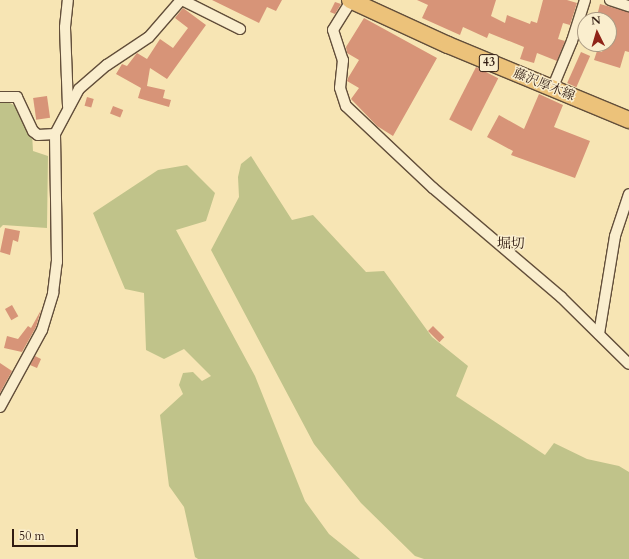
<!DOCTYPE html>
<html>
<head>
<meta charset="utf-8">
<style>
	body { margin:0 }
	#map { position:relative; width:629px; height:559px; overflow:hidden; background:#f7e5b4; font-family:Cardo,"Noto Serif JP",serif }
	div>[style] { position:absolute }
	.green>* { inset:0; background:#c0c38a }
	.building>* { inset:0; background:#d79478; transform-origin:0 0 }
	.roads { filter:drop-shadow(1px 0 #624e3a) drop-shadow(-1px 0 #624e3a) drop-shadow(0 1px #624e3a) drop-shadow(0 -1px #624e3a) }
	.minor>* { height:10px; margin:-5px; padding:0 5px; transform-origin:5px; border-radius:5px; background:#faeece }
	.primary>* { height:16px; margin:-8px; padding:0 8px; transform-origin:8px; border-radius:8px; background:#ecc27a }
	span { translate:-50% -50%; white-space:nowrap; text-align:center; line-height:1.15; -webkit-text-stroke:3px #faeece; paint-order:stroke }
	.shield-label span { padding:1px 3px; background:#faeece; border:1px solid; border-radius:3px; -webkit-text-stroke-width:0 }
	.shield-label { font-size:12px; color:#311c12; font-weight:700 }
	.street-label { font-size:13px; color:#311c12 }
	.neighbourhood-label { font-size:14px; color:#311c12 }
	.north { position:absolute; left:577px; top:12px; width:40px; height:40px; box-sizing:border-box; background:#faeece; border:1px solid #aa9a83; border-radius:50%; rotate:355deg; font-size:11px; font-weight:700; line-height:16px; text-align:center; color:#311c12 }
	.north::after { content:''; display:block; margin:auto; width:14px; height:18px; background:#8f2418; clip-path:polygon(50% 0,100% 100%,50% 72%,0 100%) }
	.scale { position:absolute; left:12px; top:529px; width:66px; height:18px; box-sizing:border-box; border:2px solid #311c12; border-top:0; padding-left:5px; font-size:12px; line-height:14px; white-space:nowrap; color:#311c12; -webkit-text-stroke:3px #faeece; paint-order:stroke }
</style>
</head>
<body>
<div id="map">
	<div class="green">
		<div style="clip-path:polygon(8px 102px,23px 110px,32px 133px,33px 151px,48px 156px,47px 228px,3px 225px,0 228px,0 103px)"></div>
		<div style="clip-path:polygon(251px 156px,292px 220px,313px 215px,366px 272px,384px 271px,432px 337px,468px 366px,456px 396px,545px 455px,554px 443px,587px 459px,619px 466px,629px 472px,629px 559px,424px 559px,415px 556px,361px 503px,314px 444px,211px 250px,239px 197px,238px 177px,241px 164px)"></div>
		<div style="clip-path:polygon(187px 165px,215px 193px,206px 221px,176px 230px,255px 376px,305px 501px,329px 534px,360px 559px,198px 559px,195px 557px,184px 507px,169px 486px,160px 415px,183px 394px,179px 385px,183px 373px,193px 372px,202px 381px,211px 376px,184px 349px,164px 359px,146px 350px,144px 293px,125px 289px,93px 213px,158px 170px)"></div>
	</div>
	<div class="building">
		<div style="clip-path:polygon(212px 0,282px 0,276px 11px,267px 7px,259px 23px)"></div>
		<div style="clip-path:polygon(417px 0,496px 0,491px 16px,505px 23px,507px 15px,530px 24px,531px 21px,537px 23px,543px 0,567px 0,577px 3px,570px 25px,563px 23px,558px 39px,565px 41px,557px 61px,537px 53px,534px 63px,520px 59px,524px 47px,489px 33px,487px 38px,463px 27px,460px 35px,422px 18px,428px 5px)"></div>
		<div style="clip-path:polygon(335px 2px,341px 4px,335px 14px,330px 12px)"></div>
		<div style="clip-path:polygon(600px 4px,629px 12px,629px 52px,625px 51px,620px 68px,594px 60px,597px 51px,602px 52px,605px 44px,609px 44px,609px 20px,596px 20px)"></div>
		<div style="clip-path:polygon(183px 8px,206px 25px,167px 79px,150px 68px,147px 86px,165px 90px,163px 98px,171px 100px,169px 107px,138px 98px,141px 88px,116px 74px,122px 64px,127px 66px,137px 53px,147px 59px,160px 39px,173px 48px,188px 28px,175px 18px)"></div>
		<div style="clip-path:polygon(364px 18px,437px 58px,393px 136px,377px 126px,351px 99px,359px 88px,347px 81px,348px 78px,359px 60px,347px 53px,346px 47px)"></div>
		<div style="left:581px;top:52px;width:10px;height:34px;rotate:24deg"></div>
		<div style="left:476px;top:67px;width:25px;height:59px;rotate:27deg"></div>
		<div style="clip-path:polygon(539px 94px,563px 105px,554px 127px,590px 141px,575px 178px,511px 155px,513px 151px,487px 137px,499px 115px,524px 129px)"></div>
		<div style="left:47px;top:96px;width:22px;height:14px;rotate:82deg"></div>
		<div style="left:87px;top:97px;width:7px;height:9px;rotate:16deg"></div>
		<div style="left:113px;top:106px;width:11px;height:8px;rotate:22deg"></div>
		<div style="clip-path:polygon(5px 228px,20px 231px,18px 242px,13px 240px,10px 255px,0 252px)"></div>
		<div style="left:12px;top:305px;width:13px;height:8px;rotate:61deg"></div>
		<div style="clip-path:polygon(41px 310px,36px 327px,22px 352px,4px 348px,7px 336px,18px 339px,28px 326px,31px 328px)"></div>
		<div style="left:433px;top:326px;width:16px;height:7px;rotate:45deg"></div>
		<div style="clip-path:polygon(35px 356px,41px 359px,37px 368px,30px 365px)"></div>
		<div style="clip-path:polygon(0 363px,12px 371px,0 393px)"></div>
	</div>
	<div class="roads">
		<div class="minor">
			<div style="left:182px;top:0;width:65px;rotate:26.6deg"></div>
			<div style="left:610px;top:0;width:20px;rotate:18deg"></div>
			<div style="left:351px;top:1px;width:34px;rotate:122deg"></div>
			<div style="left:333px;top:30px;width:32px;rotate:72deg"></div>
			<div style="left:343px;top:60px;width:28px;rotate:96deg"></div>
			<div style="left:340px;top:88px;width:19px;rotate:72deg"></div>
			<div style="left:346px;top:106px;width:120px;rotate:43.3deg"></div>
			<div style="left:433px;top:188px;width:168px;rotate:40.4deg"></div>
			<div style="left:561px;top:297px;width:95px;rotate:44.6deg"></div>
			<div style="left:552px;top:89px;width:52px;rotate:-67.4deg"></div>
			<div style="left:572px;top:41px;width:43px;rotate:-72.4deg"></div>
			<div style="left:0;top:97px;width:17px"></div>
			<div style="left:17px;top:97px;width:38px;rotate:65deg"></div>
			<div style="left:33px;top:131px;width:6px;rotate:39deg"></div>
			<div style="left:38px;top:135px;width:17px;rotate:-3deg"></div>
			<div style="left:68px;top:106px;width:79px;rotate:-92.2deg"></div>
			<div style="left:65px;top:27px;width:27px;rotate:-84deg"></div>
			<div style="left:599px;top:334px;width:99px;rotate:-80.7deg"></div>
			<div style="left:615px;top:236px;width:44px;rotate:-71.6deg"></div>
			<div style="left:0;top:407px;width:88px;rotate:-61.4deg"></div>
			<div style="left:42px;top:330px;width:39px;rotate:-73deg"></div>
			<div style="left:53px;top:293px;width:31px;rotate:-83deg"></div>
			<div style="left:57px;top:262px;width:128px;rotate:-90.9deg"></div>
			<div style="left:55px;top:134px;width:51px;rotate:-61.9deg"></div>
			<div style="left:79px;top:89px;width:37px;rotate:-41deg"></div>
			<div style="left:107px;top:65px;width:50px;rotate:-33.7deg"></div>
			<div style="left:149px;top:37px;width:49px;rotate:-49.1deg"></div>
		</div>
		<div class="primary">
			<div style="left:350px;top:0;width:108px;rotate:24.7deg"></div>
			<div style="left:448px;top:45px;width:196px;rotate:22.5deg"></div>
		</div>
	</div>
	<div class="shield-label">
		<span style="left:489px;top:63px">43</span>
	</div>
	<div class="street-label">
		<span style="left:544px;top:85px;rotate:22deg">藤沢厚木線</span>
	</div>
	<div class="neighbourhood-label">
		<span style="left:511px;top:244px">堀切</span>
	</div>
	<div class="north">N</div>
	<div class="scale">50 m</div>
</div>
</body>
</html>
